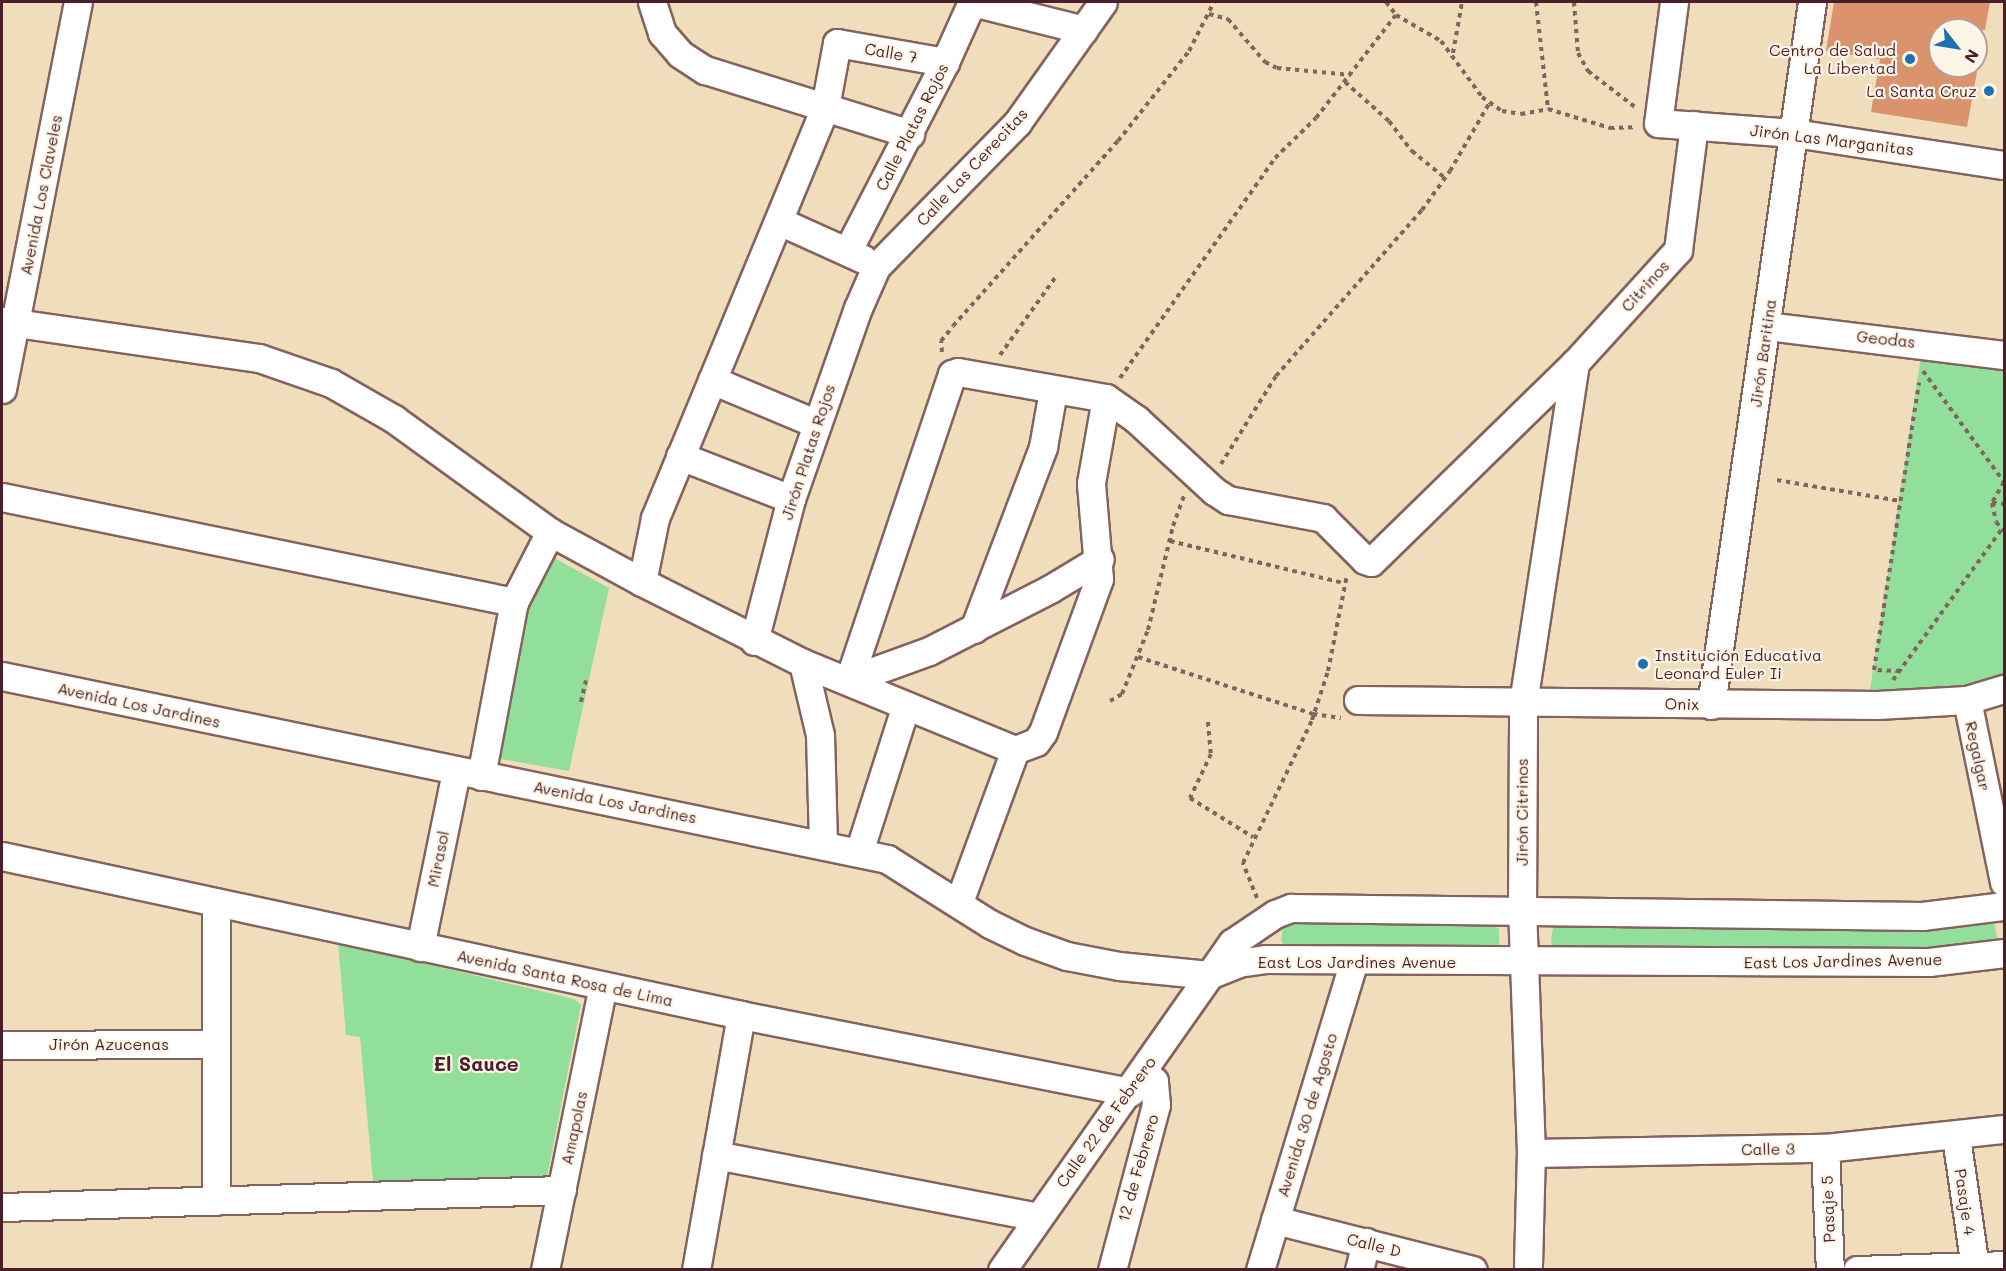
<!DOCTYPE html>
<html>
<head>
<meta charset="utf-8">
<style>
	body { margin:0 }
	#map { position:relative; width:2006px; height:1271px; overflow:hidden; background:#efddbb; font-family:Mali,sans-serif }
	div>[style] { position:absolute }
	.green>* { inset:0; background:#92df9c }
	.building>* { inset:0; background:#da936d }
	.path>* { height:4px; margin-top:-2px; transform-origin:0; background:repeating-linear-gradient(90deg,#84625d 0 4.5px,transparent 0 9px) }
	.roads { filter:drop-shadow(2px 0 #84625d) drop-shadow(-2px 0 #84625d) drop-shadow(0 2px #84625d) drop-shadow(0 -2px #84625d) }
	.minor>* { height:27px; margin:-13.5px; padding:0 13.5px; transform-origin:13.5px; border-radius:13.5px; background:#fff }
	.dots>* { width:16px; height:16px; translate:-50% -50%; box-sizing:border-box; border:3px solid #fcf5e5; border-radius:50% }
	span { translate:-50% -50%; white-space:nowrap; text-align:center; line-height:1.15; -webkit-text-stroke:4.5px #fcf5e5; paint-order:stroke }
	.poi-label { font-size:16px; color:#4a1f2b }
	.right { translate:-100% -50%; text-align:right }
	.left { translate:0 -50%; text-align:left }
	.street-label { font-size:16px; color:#4a1f2b }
	.quarter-label { font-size:20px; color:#4a1f2b; font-weight:700 }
	.frame { position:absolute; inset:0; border:3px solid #4a1f2b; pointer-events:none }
	.north { position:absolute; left:1928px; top:18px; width:60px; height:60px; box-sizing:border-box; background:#fcf5e5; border:2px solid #b59f9b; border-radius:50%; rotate:121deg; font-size:16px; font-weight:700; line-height:24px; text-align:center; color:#4a1f2b }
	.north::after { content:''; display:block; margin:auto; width:21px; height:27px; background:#1f6fb2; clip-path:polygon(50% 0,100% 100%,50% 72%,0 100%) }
</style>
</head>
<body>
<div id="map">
	<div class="green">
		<div style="clip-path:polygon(1923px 343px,2004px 356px,2004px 688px,1868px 703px)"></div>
		<div style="clip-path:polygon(543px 552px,609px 588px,569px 771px,490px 757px,520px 600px)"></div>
		<div style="clip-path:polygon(1294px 920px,1493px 925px,1499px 929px,1499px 945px,1491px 951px,1287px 949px,1281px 941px,1283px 927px)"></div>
		<div style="clip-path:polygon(1988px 921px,1995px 926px,1997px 939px,1992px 947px,1954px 952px,1555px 953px,1551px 942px,1553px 928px,1559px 924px)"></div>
		<div style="clip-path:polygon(338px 943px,574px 999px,581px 1005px,545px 1187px,374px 1192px,360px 1037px,346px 1035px)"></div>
	</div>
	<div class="building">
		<div style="clip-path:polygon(1834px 2px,1990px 2px,1985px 30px,1940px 30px,1940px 66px,1978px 66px,1967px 127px,1871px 112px,1880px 59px,1826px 51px)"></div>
	</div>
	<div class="path">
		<div style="left:1386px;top:2px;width:16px;rotate:52deg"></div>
		<div style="left:1396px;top:15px;width:52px;rotate:30deg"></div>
		<div style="left:1441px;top:41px;width:69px;rotate:53.8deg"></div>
		<div style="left:1482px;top:97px;width:24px;rotate:35deg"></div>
		<div style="left:1502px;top:111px;width:19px;rotate:9deg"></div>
		<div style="left:1521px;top:114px;width:27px;rotate:-10deg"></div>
		<div style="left:1548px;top:109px;width:65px;rotate:17deg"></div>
		<div style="left:1610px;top:128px;width:25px;rotate:-2deg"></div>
		<div style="left:1536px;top:2px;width:108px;rotate:83.6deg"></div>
		<div style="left:1574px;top:2px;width:51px;rotate:85.5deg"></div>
		<div style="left:1578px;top:53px;width:21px;rotate:61deg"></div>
		<div style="left:1588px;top:71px;width:59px;rotate:37.5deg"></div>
		<div style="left:1209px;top:14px;width:20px;rotate:15deg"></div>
		<div style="left:1228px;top:19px;width:57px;rotate:49.3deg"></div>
		<div style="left:1265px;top:62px;width:13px;rotate:27deg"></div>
		<div style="left:1277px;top:68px;width:74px;rotate:5.4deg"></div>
		<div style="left:1453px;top:53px;width:52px;rotate:-80deg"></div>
		<div style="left:1345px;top:82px;width:59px;rotate:41.6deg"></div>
		<div style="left:1389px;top:121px;width:38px;rotate:53deg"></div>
		<div style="left:1412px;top:151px;width:43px;rotate:39.3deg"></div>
		<div style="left:942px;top:352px;width:11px;rotate:-95deg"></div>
		<div style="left:941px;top:341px;width:19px;rotate:-51deg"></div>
		<div style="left:953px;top:326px;width:248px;rotate:-48.3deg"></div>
		<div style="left:1118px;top:141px;width:115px;rotate:-51.7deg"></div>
		<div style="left:1189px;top:51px;width:55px;rotate:-63deg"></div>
		<div style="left:1000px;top:355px;width:95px;rotate:-54.5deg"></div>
		<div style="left:1923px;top:371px;width:137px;rotate:53.9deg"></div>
		<div style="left:1120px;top:378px;width:269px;rotate:-54.8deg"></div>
		<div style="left:1275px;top:158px;width:57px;rotate:-44.3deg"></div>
		<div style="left:1316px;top:118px;width:130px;rotate:-52.2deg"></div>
		<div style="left:1221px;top:464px;width:104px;rotate:-58deg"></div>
		<div style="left:1276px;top:376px;width:221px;rotate:-48.7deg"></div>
		<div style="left:1422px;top:210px;width:48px;rotate:-54.3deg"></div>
		<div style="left:1450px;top:171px;width:80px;rotate:-59.9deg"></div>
		<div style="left:1777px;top:480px;width:125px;rotate:9.7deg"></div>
		<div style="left:2004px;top:482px;width:24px;rotate:120deg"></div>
		<div style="left:1992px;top:503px;width:19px;rotate:78deg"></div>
		<div style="left:1996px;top:522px;width:12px;rotate:48deg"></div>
		<div style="left:1992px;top:503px;width:12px;rotate:5deg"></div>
		<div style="left:1170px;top:541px;width:179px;rotate:13.6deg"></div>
		<div style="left:1138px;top:657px;width:184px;rotate:18deg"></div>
		<div style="left:1313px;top:714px;width:28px;rotate:8deg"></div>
		<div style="left:1900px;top:671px;width:26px;rotate:-178deg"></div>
		<div style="left:1874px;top:670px;width:291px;rotate:-81.1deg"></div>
		<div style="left:1893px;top:680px;width:186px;rotate:-54.2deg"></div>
		<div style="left:1110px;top:701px;width:14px;rotate:-30deg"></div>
		<div style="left:1122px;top:694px;width:69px;rotate:-67.9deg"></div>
		<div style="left:1148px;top:630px;width:107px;rotate:-76.5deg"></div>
		<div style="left:1173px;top:526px;width:32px;rotate:-70deg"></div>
		<div style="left:581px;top:702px;width:22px;rotate:-77deg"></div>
		<div style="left:1208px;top:722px;width:32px;rotate:85deg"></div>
		<div style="left:1211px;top:754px;width:49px;rotate:115.5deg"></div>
		<div style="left:1190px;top:798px;width:74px;rotate:31.8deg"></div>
		<div style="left:1257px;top:898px;width:38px;rotate:-112deg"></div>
		<div style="left:1243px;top:863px;width:159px;rotate:-64.2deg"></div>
		<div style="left:1312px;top:720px;width:52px;rotate:-71.9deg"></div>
		<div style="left:1328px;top:671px;width:98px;rotate:-78.8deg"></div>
	</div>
	<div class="roads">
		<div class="minor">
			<div style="left:652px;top:2px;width:33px;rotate:72deg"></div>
			<div style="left:662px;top:33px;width:28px;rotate:49deg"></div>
			<div style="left:680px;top:54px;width:30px;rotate:33deg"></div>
			<div style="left:705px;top:70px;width:215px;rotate:17.3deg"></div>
			<div style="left:972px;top:2px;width:115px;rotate:14deg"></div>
			<div style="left:1674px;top:2px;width:122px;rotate:97.5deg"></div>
			<div style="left:1658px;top:123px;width:136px;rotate:4.2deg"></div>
			<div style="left:1794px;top:133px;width:212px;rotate:8.7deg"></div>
			<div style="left:779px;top:221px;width:92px;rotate:24.3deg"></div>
			<div style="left:848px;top:250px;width:212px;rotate:-62.7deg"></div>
			<div style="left:945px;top:62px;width:66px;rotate:-65.8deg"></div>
			<div style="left:2px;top:321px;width:260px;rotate:8.2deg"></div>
			<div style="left:259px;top:358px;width:76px;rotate:19.1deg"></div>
			<div style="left:331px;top:383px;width:73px;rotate:29.7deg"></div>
			<div style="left:394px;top:419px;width:193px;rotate:35.9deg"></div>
			<div style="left:550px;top:532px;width:105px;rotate:28.5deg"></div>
			<div style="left:642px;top:582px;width:180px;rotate:26.7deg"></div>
			<div style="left:803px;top:663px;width:229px;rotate:22.3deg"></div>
			<div style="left:1015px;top:750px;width:22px;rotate:-21deg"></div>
			<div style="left:1036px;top:742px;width:12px;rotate:-55deg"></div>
			<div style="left:1043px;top:732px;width:163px;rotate:-69.9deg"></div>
			<div style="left:1099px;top:579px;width:96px;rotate:-94.8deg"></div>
			<div style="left:1091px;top:483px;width:86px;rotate:-80deg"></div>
			<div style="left:1767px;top:326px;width:239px;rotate:7deg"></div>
			<div style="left:712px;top:380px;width:114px;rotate:22.7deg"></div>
			<div style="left:2px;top:389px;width:394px;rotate:-78.9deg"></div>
			<div style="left:680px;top:456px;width:119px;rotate:21.2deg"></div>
			<div style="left:2px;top:497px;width:523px;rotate:11.59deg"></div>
			<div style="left:642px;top:582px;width:65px;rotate:-78.5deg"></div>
			<div style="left:655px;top:518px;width:445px;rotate:-67.5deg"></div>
			<div style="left:825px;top:107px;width:65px;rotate:-79.4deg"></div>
			<div style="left:837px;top:43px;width:110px;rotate:10deg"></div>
			<div style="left:974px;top:629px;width:195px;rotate:-69.2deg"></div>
			<div style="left:1043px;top:447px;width:57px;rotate:-79.9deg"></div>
			<div style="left:754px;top:641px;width:147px;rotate:-75.4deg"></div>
			<div style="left:791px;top:499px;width:202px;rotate:-70.7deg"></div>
			<div style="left:858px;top:308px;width:45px;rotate:-66.3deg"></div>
			<div style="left:876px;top:267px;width:202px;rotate:-45.6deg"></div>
			<div style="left:1017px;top:123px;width:148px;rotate:-54.6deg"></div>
			<div style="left:803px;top:663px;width:74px;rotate:76.7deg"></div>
			<div style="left:820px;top:735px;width:108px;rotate:88.4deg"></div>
			<div style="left:2px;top:676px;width:904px;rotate:11.68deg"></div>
			<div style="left:887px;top:859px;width:122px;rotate:32.3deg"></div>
			<div style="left:990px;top:924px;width:39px;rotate:26deg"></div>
			<div style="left:1025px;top:941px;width:45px;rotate:19.7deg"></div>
			<div style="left:1067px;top:956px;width:53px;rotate:10.9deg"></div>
			<div style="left:1119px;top:966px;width:90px;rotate:5.7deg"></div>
			<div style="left:1209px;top:975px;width:31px;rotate:-22deg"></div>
			<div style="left:1238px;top:963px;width:27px;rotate:-8deg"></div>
			<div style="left:1265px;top:959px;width:664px;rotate:0.26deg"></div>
			<div style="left:1929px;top:962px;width:76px;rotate:-6.8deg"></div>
			<div style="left:849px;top:680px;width:323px;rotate:-71.4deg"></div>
			<div style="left:952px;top:374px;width:6px;rotate:-18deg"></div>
			<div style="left:958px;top:372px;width:150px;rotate:10deg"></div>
			<div style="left:1106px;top:398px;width:37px;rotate:35deg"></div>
			<div style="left:1136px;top:419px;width:106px;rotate:42.7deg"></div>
			<div style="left:1214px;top:491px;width:17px;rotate:33deg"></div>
			<div style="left:1228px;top:500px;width:97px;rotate:10.7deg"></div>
			<div style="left:1323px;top:518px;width:59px;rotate:45deg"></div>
			<div style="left:1365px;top:560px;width:6px;rotate:18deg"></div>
			<div style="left:1371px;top:562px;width:285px;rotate:-44.3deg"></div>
			<div style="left:1575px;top:363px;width:153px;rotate:-47.7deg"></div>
			<div style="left:1678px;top:250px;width:126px;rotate:-82.7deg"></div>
			<div style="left:849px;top:680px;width:85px;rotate:-19.9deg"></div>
			<div style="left:929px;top:651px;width:136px;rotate:-27.1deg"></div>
			<div style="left:1050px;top:589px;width:58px;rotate:-31deg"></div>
			<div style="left:1358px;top:700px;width:519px;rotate:0.55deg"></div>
			<div style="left:1877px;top:705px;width:90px;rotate:-3.2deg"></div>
			<div style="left:1967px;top:700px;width:39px;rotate:-17deg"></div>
			<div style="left:1967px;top:700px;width:186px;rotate:78.5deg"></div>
			<div style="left:1711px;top:705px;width:710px;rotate:-81.82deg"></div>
			<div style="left:481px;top:776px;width:177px;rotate:-79.3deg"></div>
			<div style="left:514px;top:602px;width:79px;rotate:-62.8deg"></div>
			<div style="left:859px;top:852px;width:154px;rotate:-72.3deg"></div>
			<div style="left:2px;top:856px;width:756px;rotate:12.14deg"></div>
			<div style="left:741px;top:1015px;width:397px;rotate:11.2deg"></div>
			<div style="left:959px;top:902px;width:162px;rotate:-69.8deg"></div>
			<div style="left:216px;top:904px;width:297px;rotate:90deg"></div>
			<div style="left:420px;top:947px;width:179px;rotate:-78.4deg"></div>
			<div style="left:2px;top:1045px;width:214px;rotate:-0.3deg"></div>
			<div style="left:1956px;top:1137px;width:131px;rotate:81.7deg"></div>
			<div style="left:1825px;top:1148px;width:122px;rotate:87.7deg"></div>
			<div style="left:1531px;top:1153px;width:294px;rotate:-1deg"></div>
			<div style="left:1825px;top:1148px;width:180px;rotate:-6.1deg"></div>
			<div style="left:716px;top:1155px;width:328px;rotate:10.9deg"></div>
			<div style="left:2px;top:1207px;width:560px;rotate:-1.74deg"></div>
			<div style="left:1275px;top:1220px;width:204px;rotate:14.2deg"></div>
			<div style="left:1528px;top:1265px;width:112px;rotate:-88.5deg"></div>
			<div style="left:1531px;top:1153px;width:240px;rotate:-92.1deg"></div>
			<div style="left:1522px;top:913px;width:210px;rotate:-89.7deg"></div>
			<div style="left:1523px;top:703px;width:344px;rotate:-81.3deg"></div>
			<div style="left:545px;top:1270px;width:290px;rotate:-78.5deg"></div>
			<div style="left:696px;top:1270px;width:259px;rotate:-80deg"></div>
			<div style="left:1002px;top:1270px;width:400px;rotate:-54.9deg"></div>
			<div style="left:1232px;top:943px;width:52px;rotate:-34deg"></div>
			<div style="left:1275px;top:914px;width:17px;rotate:-21deg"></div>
			<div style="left:1291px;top:908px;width:631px;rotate:0.73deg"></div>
			<div style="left:1922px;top:916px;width:83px;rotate:-7deg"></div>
			<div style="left:1112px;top:1270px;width:171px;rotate:-75.1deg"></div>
			<div style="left:1156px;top:1105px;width:24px;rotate:-95deg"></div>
			<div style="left:1154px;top:1081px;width:14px;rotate:-141deg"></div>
			<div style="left:1260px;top:1270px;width:323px;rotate:-73.1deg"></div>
			<div style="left:1359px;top:1270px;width:29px;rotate:-76deg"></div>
			<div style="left:1857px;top:1270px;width:147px;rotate:-1.9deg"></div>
		</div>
	</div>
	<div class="dots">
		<div style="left:1910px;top:59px;background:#1f6fb2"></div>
		<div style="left:1989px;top:91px;background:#1f6fb2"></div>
		<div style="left:1643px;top:664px;background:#1f6fb2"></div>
	</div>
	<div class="poi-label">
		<span class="right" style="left:1896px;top:59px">Centro de Salud<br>La Libertad</span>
		<span class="right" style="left:1977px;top:91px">La Santa Cruz</span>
		<span class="left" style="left:1655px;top:664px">Institución Educativa<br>Leonard Euler Ii</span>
	</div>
	<div class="street-label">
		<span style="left:891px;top:53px;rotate:10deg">Calle 7</span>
		<span style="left:912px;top:127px;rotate:-63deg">Calle Platas Rojos</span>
		<span style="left:1832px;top:140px;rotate:7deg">Jirón Las Marganitas</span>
		<span style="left:972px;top:167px;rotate:-47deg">Calle Las Cerecitas</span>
		<span style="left:41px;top:195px;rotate:-79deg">Avenida Los Claveles</span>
		<span style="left:1645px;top:286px;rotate:-48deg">Citrinos</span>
		<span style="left:1886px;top:339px;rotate:6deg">Geodas</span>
		<span style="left:1763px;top:353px;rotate:-82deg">Jirón Baritina</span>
		<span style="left:808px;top:452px;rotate:-72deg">Jirón Platas Rojos</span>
		<span style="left:1682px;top:704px;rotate:1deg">Onix</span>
		<span style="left:139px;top:705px;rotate:12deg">Avenida Los Jardines</span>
		<span style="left:1978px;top:756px;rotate:78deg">Regalgar</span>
		<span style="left:615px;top:802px;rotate:11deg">Avenida Los Jardines</span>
		<span style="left:1522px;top:812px;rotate:-90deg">Jirón Citrinos</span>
		<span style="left:438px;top:859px;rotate:-79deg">Mirasol</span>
		<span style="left:1843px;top:961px;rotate:-1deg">East Los Jardines Avenue</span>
		<span style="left:1357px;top:962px">East Los Jardines Avenue</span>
		<span style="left:565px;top:978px;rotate:12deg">Avenida Santa Rosa de Lima</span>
		<span style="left:109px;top:1044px">Jirón Azucenas</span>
		<span style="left:1307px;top:1115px;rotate:-73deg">Avenida 30 de Agosto</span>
		<span style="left:1106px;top:1122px;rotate:-54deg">Calle 22 de Febrero</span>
		<span style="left:574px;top:1128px;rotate:-78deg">Amapolas</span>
		<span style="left:1768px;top:1149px;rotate:-1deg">Calle 3</span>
		<span style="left:1138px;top:1168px;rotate:-74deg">12 de Febrero</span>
		<span style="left:1965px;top:1202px;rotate:82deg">Pasaje 4</span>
		<span style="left:1828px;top:1209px;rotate:-92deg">Pasaje 5</span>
		<span style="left:1374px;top:1245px;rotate:14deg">Calle D</span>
	</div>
	<div class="quarter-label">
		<span style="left:476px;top:1063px">El Sauce</span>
	</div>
	<div class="frame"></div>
	<div class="north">N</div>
</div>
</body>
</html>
